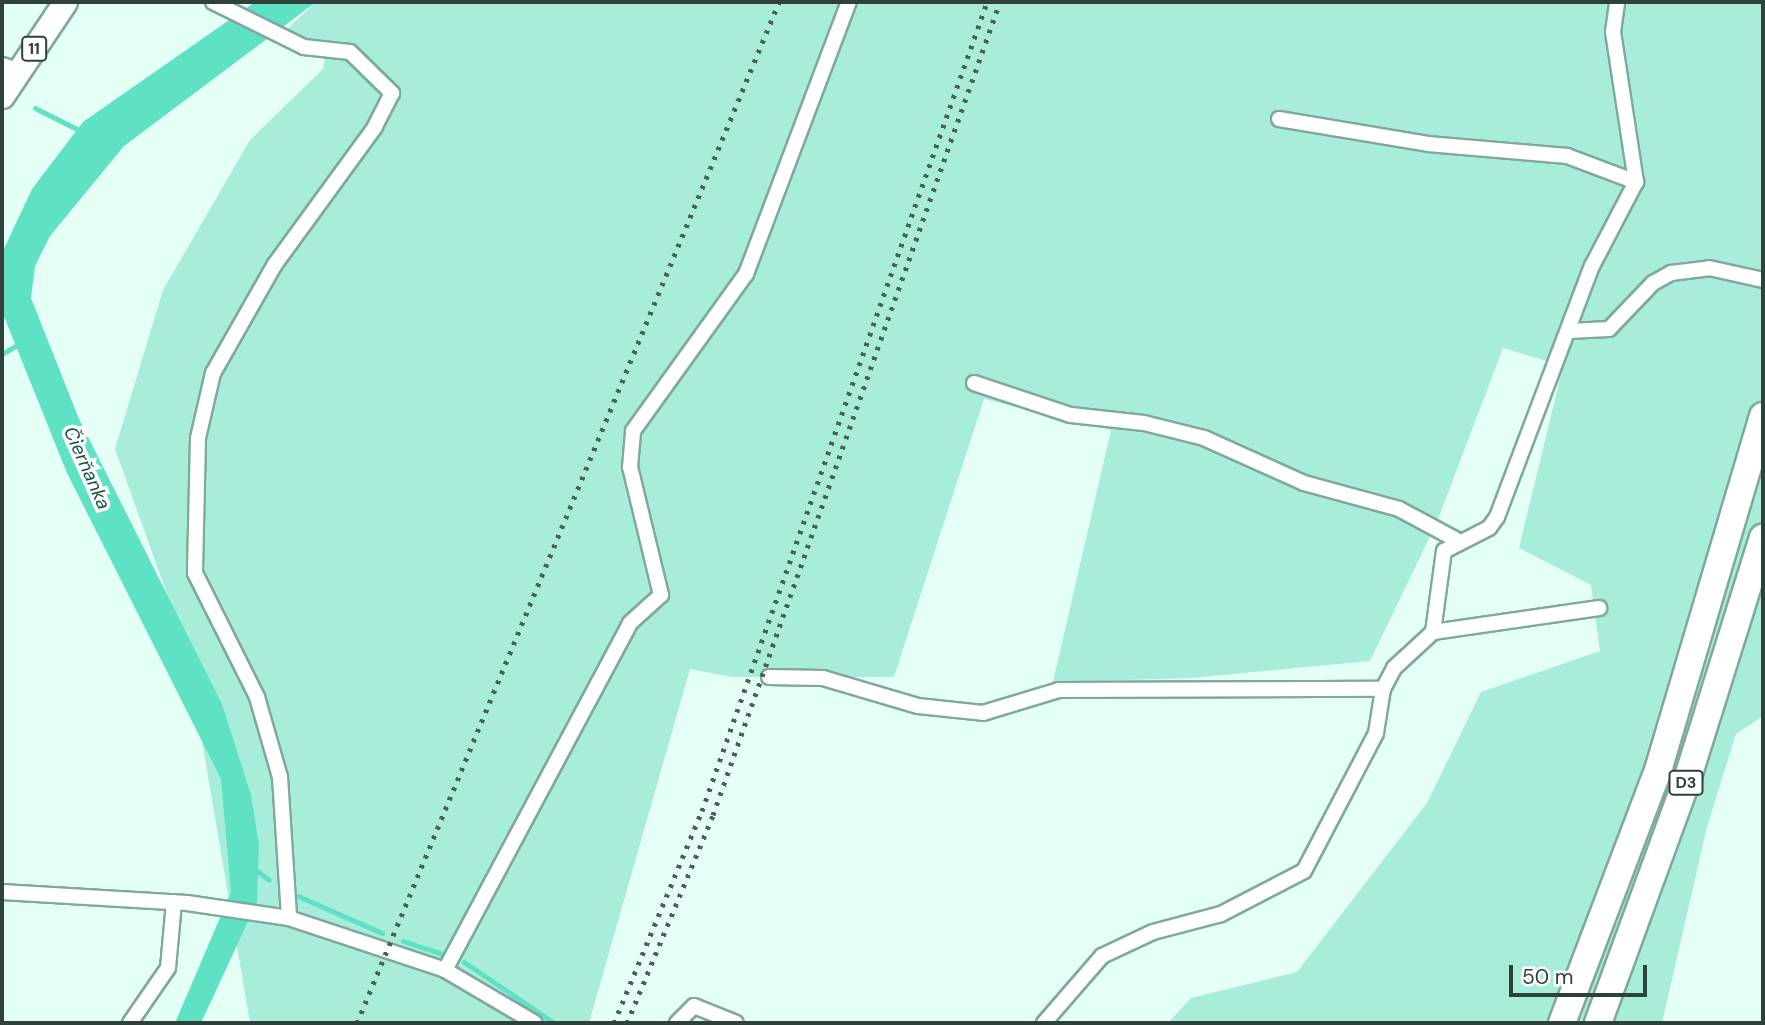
<!DOCTYPE html>
<html>
<head>
<meta charset="utf-8">
<style>
	body { margin:0 }
	#map { position:relative; width:1765px; height:1025px; overflow:hidden; background:#e4fff6; font-family:"DM Sans",sans-serif }
	div>[style] { position:absolute }
	.green>* { inset:0; background:#a7edda }
	.water>* { inset:0; background:#5fe2c4 }
	.stream>* { height:5px; margin:-2.5px; padding:0 2.5px; transform-origin:2.5px; border-radius:2.5px; background:#5fe2c4 }
	.roads { filter:drop-shadow(2px 0 #7fa99d) drop-shadow(-2px 0 #7fa99d) drop-shadow(0 2px #7fa99d) drop-shadow(0 -2px #7fa99d) }
	.street>* { height:14px; margin:-7px; padding:0 7px; transform-origin:7px; border-radius:7px; background:#fff }
	.primary>* { height:23px; margin:-11.5px; padding:0 11.5px; transform-origin:11.5px; border-radius:11.5px; background:#fff }
	.highway>* { height:26px; margin:-13px; padding:0 13px; transform-origin:13px; border-radius:13px; background:#fff }
	.rail>* { height:5px; margin-top:-2.5px; transform-origin:0; background:repeating-linear-gradient(90deg,#4c605a 0 3.5px,transparent 0 10.5px) }
	span { translate:-50% -50%; white-space:nowrap; text-align:center; line-height:1.15; -webkit-text-stroke:7px #fff; paint-order:stroke }
	.shield-label span { padding:2px 5px; background:#fff; border:2px solid; border-radius:5px; -webkit-text-stroke-width:0 }
	.shield-label { font-size:16px; color:#2f413c; font-weight:700 }
	.water-label { font-size:19px; color:#1a5145; font-style:italic }
	.frame { position:absolute; inset:0; border:4px solid #2f413c; pointer-events:none }
	.scale { position:absolute; left:1509px; top:965px; width:138px; height:32px; box-sizing:border-box; border:4px solid #2f413c; border-top:0; padding-left:9px; font-size:21px; line-height:24px; white-space:nowrap; color:#2f413c; -webkit-text-stroke:5px #fff; paint-order:stroke }
</style>
</head>
<body>
<div id="map">
	<div class="green">
		<div style="clip-path:polygon(316px 2px,1763px 2px,1763px 716px,1736px 734px,1707px 827px,1662px 1023px,1168px 1023px,1191px 998px,1297px 972px,1427px 803px,1481px 692px,1600px 651px,1591px 585px,1519px 548px,1563px 366px,1503px 348px,1437px 522px,1370px 661px,1192px 678px,1053px 682px,1111px 430px,984px 399px,894px 677px,731px 677px,690px 669px,589px 1023px,250px 1023px,186px 647px,115px 449px,163px 290px,250px 140px,323px 69px,328px 44px,285px 31px)"></div>
	</div>
	<div class="water">
		<div style="clip-path:polygon(255px 2px,316px 2px,124px 146px,50px 236px,35px 266px,31px 298px,79px 419px,222px 704px,251px 795px,259px 845px,257px 902px,201px 1023px,175px 1023px,231px 892px,221px 779px,67px 473px,3px 314px,2px 253px,32px 189px,83px 122px)"></div>
	</div>
	<div class="stream">
		<div style="left:35px;top:108px;width:54px;rotate:26.6deg"></div>
		<div style="left:2px;top:354px;width:21px;rotate:-31deg"></div>
		<div style="left:252px;top:867px;width:21px;rotate:37deg"></div>
		<div style="left:298px;top:896px;width:92px;rotate:23.8deg"></div>
		<div style="left:403px;top:941px;width:41px;rotate:18.4deg"></div>
		<div style="left:464px;top:962px;width:109px;rotate:34.1deg"></div>
	</div>
	<div class="roads">
		<div class="street">
			<div style="left:213px;top:2px;width:102px;rotate:26.3deg"></div>
			<div style="left:304px;top:47px;width:46px;rotate:6.2deg"></div>
			<div style="left:350px;top:52px;width:59px;rotate:44.3deg"></div>
			<div style="left:392px;top:93px;width:38px;rotate:117deg"></div>
			<div style="left:375px;top:127px;width:170px;rotate:126.1deg"></div>
			<div style="left:275px;top:264px;width:125px;rotate:119.6deg"></div>
			<div style="left:213px;top:373px;width:67px;rotate:103deg"></div>
			<div style="left:198px;top:438px;width:135px;rotate:91.3deg"></div>
			<div style="left:195px;top:573px;width:139px;rotate:63.4deg"></div>
			<div style="left:257px;top:697px;width:83px;rotate:74deg"></div>
			<div style="left:280px;top:777px;width:141px;rotate:86.3deg"></div>
			<div style="left:2px;top:65px;width:19px;rotate:18deg"></div>
			<div style="left:1279px;top:119px;width:151px;rotate:9.5deg"></div>
			<div style="left:1428px;top:144px;width:140px;rotate:4.9deg"></div>
			<div style="left:1567px;top:156px;width:74px;rotate:20.6deg"></div>
			<div style="left:1569px;top:331px;width:40px;rotate:-2.9deg"></div>
			<div style="left:1609px;top:329px;width:64px;rotate:-46.3deg"></div>
			<div style="left:1653px;top:283px;width:21px;rotate:-29deg"></div>
			<div style="left:1671px;top:273px;width:38px;rotate:-7deg"></div>
			<div style="left:1709px;top:268px;width:55px;rotate:12.5deg"></div>
			<div style="left:974px;top:383px;width:102px;rotate:18.3deg"></div>
			<div style="left:1071px;top:415px;width:73px;rotate:6.3deg"></div>
			<div style="left:1144px;top:423px;width:62px;rotate:14deg"></div>
			<div style="left:1204px;top:438px;width:110px;rotate:24.2deg"></div>
			<div style="left:1304px;top:483px;width:98px;rotate:15.3deg"></div>
			<div style="left:1399px;top:509px;width:64px;rotate:28.2deg"></div>
			<div style="left:1433px;top:632px;width:168px;rotate:-8.2deg"></div>
			<div style="left:769px;top:677px;width:54px;rotate:1.1deg"></div>
			<div style="left:823px;top:678px;width:99px;rotate:16.4deg"></div>
			<div style="left:918px;top:706px;width:65px;rotate:6.1deg"></div>
			<div style="left:983px;top:713px;width:79px;rotate:-16.8deg"></div>
			<div style="left:1059px;top:690px;width:324px;rotate:-0.2deg"></div>
			<div style="left:1383px;top:689px;width:24px;rotate:-62deg"></div>
			<div style="left:1394px;top:668px;width:53px;rotate:-42.7deg"></div>
			<div style="left:1433px;top:632px;width:82px;rotate:-82.3deg"></div>
			<div style="left:1444px;top:551px;width:51px;rotate:-27.1deg"></div>
			<div style="left:1489px;top:528px;width:14px;rotate:-54deg"></div>
			<div style="left:1497px;top:517px;width:268px;rotate:-69.3deg"></div>
			<div style="left:1592px;top:266px;width:95px;rotate:-62.4deg"></div>
			<div style="left:1636px;top:182px;width:152px;rotate:-98.7deg"></div>
			<div style="left:1613px;top:32px;width:30px;rotate:-82deg"></div>
			<div style="left:2px;top:892px;width:185px;rotate:3.4deg"></div>
			<div style="left:187px;top:903px;width:103px;rotate:8.4deg"></div>
			<div style="left:289px;top:918px;width:164px;rotate:18.4deg"></div>
			<div style="left:445px;top:970px;width:104px;rotate:30.5deg"></div>
			<div style="left:445px;top:970px;width:393px;rotate:-61.9deg"></div>
			<div style="left:630px;top:623px;width:42px;rotate:-42.1deg"></div>
			<div style="left:661px;top:595px;width:132px;rotate:-103.6deg"></div>
			<div style="left:630px;top:467px;width:36px;rotate:-85deg"></div>
			<div style="left:633px;top:431px;width:193px;rotate:-54.3deg"></div>
			<div style="left:746px;top:274px;width:291px;rotate:-69.3deg"></div>
			<div style="left:130px;top:1023px;width:67px;rotate:-55.4deg"></div>
			<div style="left:168px;top:968px;width:66px;rotate:-84.8deg"></div>
			<div style="left:677px;top:1023px;width:24px;rotate:-45deg"></div>
			<div style="left:694px;top:1006px;width:45px;rotate:22deg"></div>
			<div style="left:1044px;top:1023px;width:89px;rotate:-49.1deg"></div>
			<div style="left:1102px;top:956px;width:56px;rotate:-25.2deg"></div>
			<div style="left:1153px;top:932px;width:70px;rotate:-14.8deg"></div>
			<div style="left:1221px;top:914px;width:93px;rotate:-27.4deg"></div>
			<div style="left:1304px;top:871px;width:156px;rotate:-62.4deg"></div>
			<div style="left:1376px;top:733px;width:45px;rotate:-81deg"></div>
		</div>
		<div class="primary">
			<div style="left:2px;top:96px;width:113px;rotate:-56.2deg"></div>
		</div>
		<div class="highway">
			<div style="left:1562px;top:1023px;width:274px;rotate:-69.2deg"></div>
			<div style="left:1659px;top:767px;width:366px;rotate:-73.5deg"></div>
			<div style="left:1598px;top:1023px;width:259px;rotate:-69.9deg"></div>
			<div style="left:1687px;top:780px;width:254px;rotate:-72.6deg"></div>
		</div>
	</div>
	<div class="rail">
		<div style="left:357px;top:1023px;width:1105px;rotate:-67.54deg"></div>
		<div style="left:614px;top:1023px;width:230px;rotate:-67.5deg"></div>
		<div style="left:702px;top:811px;width:858px;rotate:-70.59deg"></div>
		<div style="left:627px;top:1023px;width:225px;rotate:-67.5deg"></div>
		<div style="left:713px;top:815px;width:862px;rotate:-70.56deg"></div>
	</div>
	<div class="shield-label">
		<span style="left:34px;top:49px">11</span>
		<span style="left:1686px;top:783px">D3</span>
	</div>
	<div class="water-label">
		<span style="left:87px;top:468px;rotate:66deg">Čierňanka</span>
	</div>
	<div class="frame"></div>
	<div class="scale">50 m</div>
</div>
</body>
</html>
